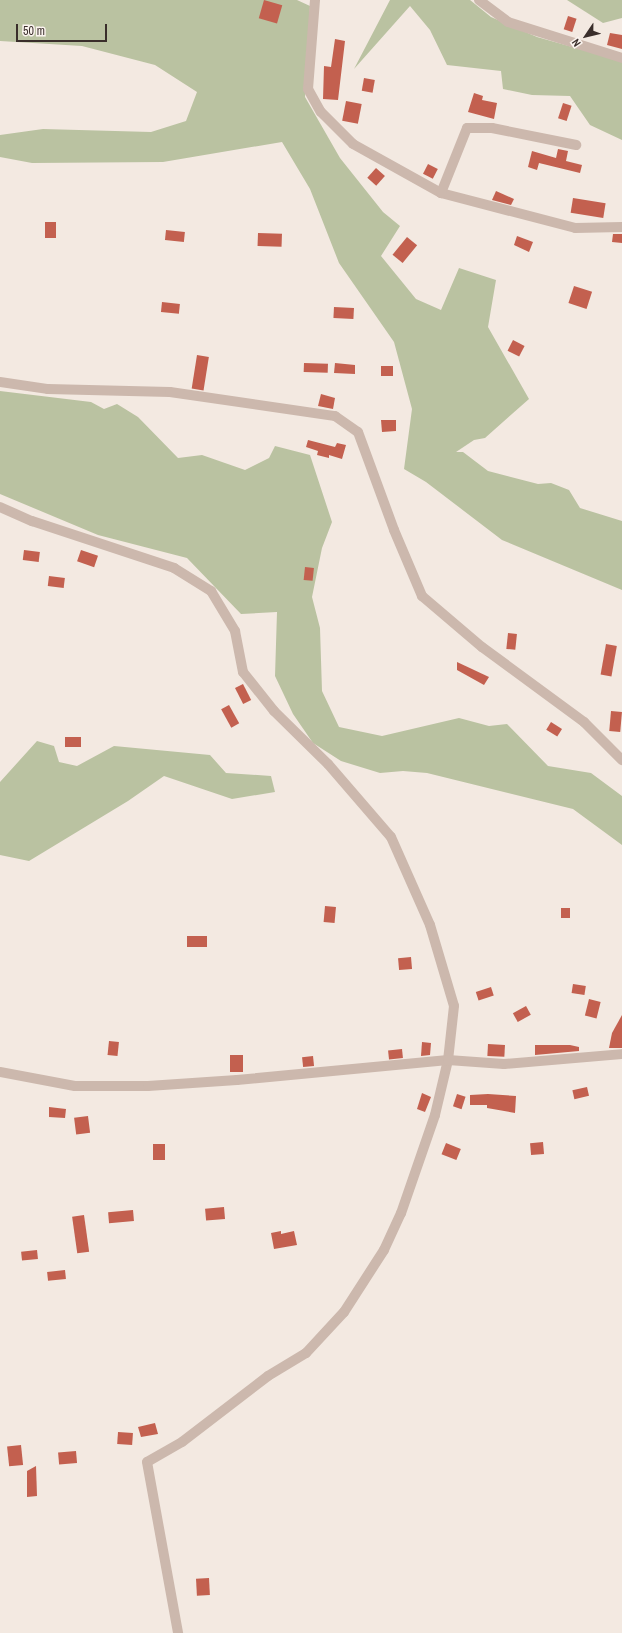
<!DOCTYPE html>
<html>
<head>
<meta charset="utf-8">
<style>
	body { margin:0 }
	#map { position:relative; width:622px; height:1633px; overflow:hidden; background:#f3e9e1; font-family:"Archivo Narrow",sans-serif }
	div>[style] { position:absolute }
	.green>* { inset:0; background:#bac2a1 }
	.building>* { inset:0; background:#c3604f; transform-origin:0 0 }
	.minor>* { height:10px; margin:-5px; padding:0 5px; transform-origin:5px; border-radius:5px; background:#ccb8ad }
	span { translate:-50% -50%; white-space:nowrap; text-align:center; line-height:1.15; -webkit-text-stroke:4px #faf3ee; paint-order:stroke }
	.north { position:absolute; left:566px; top:16px; width:40px; height:40px; -webkit-text-stroke:3px #faf3ee; paint-order:stroke; rotate:235deg; font-size:11px; font-weight:700; line-height:16px; text-align:center; color:#3a2e2b }
	.north::after { content:''; display:block; margin:auto; width:14px; height:18px; background:#3a2e2b; clip-path:polygon(50% 0,100% 100%,50% 72%,0 100%) }
	.scale { position:absolute; left:16px; top:24px; width:91px; height:18px; box-sizing:border-box; border:2px solid #3a2e2b; border-top:0; padding-left:5px; font-size:12px; line-height:14px; white-space:nowrap; color:#3a2e2b; -webkit-text-stroke:3px #faf3ee; paint-order:stroke }
</style>
</head>
<body>
<div id="map">
	<div class="green">
		<div style="clip-path:polygon(0 0,297px 0,310px 6px,305px 97px,340px 158px,383px 212px,400px 226px,381px 256px,416px 299px,441px 310px,459px 268px,496px 280px,488px 327px,529px 399px,485px 438px,474px 440px,456px 452px,463px 452px,488px 471px,538px 484px,551px 483px,569px 490px,580px 508px,622px 521px,622px 590px,502px 540px,426px 482px,404px 469px,412px 409px,394px 342px,339px 263px,310px 189px,282px 142px,163px 162px,32px 163px,0 157px,0 135px,43px 129px,151px 132px,186px 121px,197px 92px,155px 65px,82px 46px,0 41px)"></div>
		<div style="clip-path:polygon(390px 0,470px 0,491px 17px,537px 37px,622px 61px,622px 140px,590px 125px,570px 96px,532px 95px,503px 89px,501px 71px,447px 65px,430px 30px,410px 6px,354px 69px)"></div>
		<div style="clip-path:polygon(567px 0,622px 0,622px 18px,603px 23px)"></div>
		<div style="clip-path:polygon(0 391px,91px 402px,104px 409px,117px 404px,138px 417px,178px 458px,202px 455px,245px 470px,269px 458px,275px 446px,310px 455px,332px 522px,322px 548px,312px 597px,320px 628px,322px 691px,339px 727px,382px 736px,459px 718px,489px 726px,507px 724px,548px 766px,591px 773px,622px 796px,622px 845px,573px 809px,427px 773px,403px 771px,380px 773px,341px 761px,313px 743px,293px 714px,275px 676px,277px 612px,241px 614px,187px 558px,98px 535px,0 494px)"></div>
		<div style="clip-path:polygon(37px 741px,54px 746px,59px 762px,77px 766px,114px 746px,210px 755px,226px 773px,271px 776px,275px 792px,232px 799px,164px 776px,128px 801px,29px 861px,0 855px,0 782px)"></div>
	</div>
	<div class="building">
		<div style="left:264px;top:0;width:19px;height:19px;rotate:16deg"></div>
		<div style="left:568px;top:16px;width:9px;height:14px;rotate:18deg"></div>
		<div style="clip-path:polygon(610px 33px,622px 35px,622px 49px,607px 45px)"></div>
		<div style="clip-path:polygon(335px 39px,345px 41px,338px 100px,323px 99px,324px 66px,331px 67px)"></div>
		<div style="left:364px;top:78px;width:11px;height:13px;rotate:10deg"></div>
		<div style="clip-path:polygon(474px 93px,483px 96px,482px 100px,497px 103px,494px 119px,468px 112px)"></div>
		<div style="left:346px;top:101px;width:16px;height:20px;rotate:11deg"></div>
		<div style="left:563px;top:103px;width:9px;height:16px;rotate:18deg"></div>
		<div style="clip-path:polygon(558px 149px,568px 151px,566px 161px,582px 165px,580px 173px,539px 163px,537px 170px,528px 167px,532px 151px,556px 158px)"></div>
		<div style="left:428px;top:164px;width:11px;height:11px;rotate:27deg"></div>
		<div style="left:376px;top:168px;width:12px;height:13px;rotate:42deg"></div>
		<div style="clip-path:polygon(496px 191px,514px 199px,511px 205px,492px 200px)"></div>
		<div style="left:573px;top:198px;width:33px;height:15px;rotate:9deg"></div>
		<div style="left:45px;top:222px;width:11px;height:16px"></div>
		<div style="left:166px;top:230px;width:19px;height:10px;rotate:6deg"></div>
		<div style="left:258px;top:233px;width:24px;height:13px;rotate:2deg"></div>
		<div style="clip-path:polygon(613px 234px,622px 234px,622px 243px,612px 242px)"></div>
		<div style="clip-path:polygon(517px 236px,533px 242px,529px 252px,514px 245px)"></div>
		<div style="left:407px;top:237px;width:13px;height:23px;rotate:39deg"></div>
		<div style="left:574px;top:286px;width:19px;height:18px;rotate:18deg"></div>
		<div style="left:162px;top:302px;width:18px;height:10px;rotate:6deg"></div>
		<div style="left:334px;top:307px;width:20px;height:11px;rotate:3deg"></div>
		<div style="left:513px;top:340px;width:13px;height:12px;rotate:27deg"></div>
		<div style="left:197px;top:355px;width:12px;height:34px;rotate:9deg"></div>
		<div style="left:304px;top:363px;width:24px;height:9px;rotate:2deg"></div>
		<div style="clip-path:polygon(335px 363px,355px 365px,355px 374px,334px 373px)"></div>
		<div style="left:381px;top:366px;width:12px;height:10px"></div>
		<div style="clip-path:polygon(321px 394px,335px 398px,333px 409px,318px 406px)"></div>
		<div style="clip-path:polygon(381px 420px,396px 420px,396px 431px,382px 432px)"></div>
		<div style="clip-path:polygon(308px 440px,335px 447px,337px 443px,346px 445px,342px 459px,329px 455px,329px 458px,317px 455px,318px 451px,306px 447px)"></div>
		<div style="left:24px;top:550px;width:16px;height:10px;rotate:7deg"></div>
		<div style="left:81px;top:550px;width:18px;height:12px;rotate:19deg"></div>
		<div style="left:305px;top:567px;width:9px;height:13px;rotate:6deg"></div>
		<div style="left:49px;top:576px;width:16px;height:10px;rotate:7deg"></div>
		<div style="left:508px;top:633px;width:9px;height:16px;rotate:6deg"></div>
		<div style="left:606px;top:644px;width:11px;height:31px;rotate:10deg"></div>
		<div style="clip-path:polygon(457px 662px,489px 677px,484px 685px,457px 670px)"></div>
		<div style="left:243px;top:684px;width:18px;height:9px;rotate:63deg"></div>
		<div style="left:229px;top:705px;width:21px;height:9px;rotate:61deg"></div>
		<div style="left:611px;top:711px;width:11px;height:20px;rotate:5deg"></div>
		<div style="left:551px;top:722px;width:13px;height:9px;rotate:32deg"></div>
		<div style="left:65px;top:737px;width:16px;height:10px"></div>
		<div style="left:325px;top:906px;width:11px;height:16px;rotate:5deg"></div>
		<div style="left:561px;top:908px;width:9px;height:10px"></div>
		<div style="left:187px;top:936px;width:20px;height:11px"></div>
		<div style="left:411px;top:957px;width:12px;height:13px;rotate:85deg"></div>
		<div style="left:573px;top:984px;width:13px;height:9px;rotate:9deg"></div>
		<div style="left:491px;top:987px;width:9px;height:16px;rotate:72deg"></div>
		<div style="left:589px;top:999px;width:12px;height:17px;rotate:14deg"></div>
		<div style="left:526px;top:1006px;width:10px;height:15px;rotate:61deg"></div>
		<div style="clip-path:polygon(622px 1015px,622px 1048px,609px 1048px,612px 1033px)"></div>
		<div style="left:109px;top:1041px;width:10px;height:14px;rotate:6deg"></div>
		<div style="clip-path:polygon(422px 1042px,431px 1043px,430px 1055px,421px 1056px)"></div>
		<div style="left:488px;top:1044px;width:17px;height:12px;rotate:3deg"></div>
		<div style="clip-path:polygon(535px 1045px,570px 1045px,579px 1047px,579px 1051px,535px 1055px)"></div>
		<div style="left:402px;top:1049px;width:9px;height:14px;rotate:84deg"></div>
		<div style="left:230px;top:1055px;width:13px;height:17px"></div>
		<div style="left:313px;top:1056px;width:10px;height:11px;rotate:84deg"></div>
		<div style="left:587px;top:1087px;width:9px;height:15px;rotate:77deg"></div>
		<div style="clip-path:polygon(422px 1093px,431px 1097px,425px 1112px,417px 1109px)"></div>
		<div style="left:457px;top:1094px;width:9px;height:13px;rotate:18deg"></div>
		<div style="clip-path:polygon(488px 1094px,516px 1096px,515px 1113px,487px 1108px,487px 1105px,470px 1105px,470px 1095px)"></div>
		<div style="clip-path:polygon(49px 1107px,66px 1109px,65px 1118px,49px 1117px)"></div>
		<div style="left:88px;top:1116px;width:17px;height:14px;rotate:83deg"></div>
		<div style="left:543px;top:1142px;width:12px;height:13px;rotate:85deg"></div>
		<div style="left:446px;top:1143px;width:16px;height:12px;rotate:22deg"></div>
		<div style="left:153px;top:1144px;width:12px;height:16px"></div>
		<div style="left:224px;top:1207px;width:12px;height:19px;rotate:85deg"></div>
		<div style="left:133px;top:1210px;width:11px;height:25px;rotate:85deg"></div>
		<div style="left:84px;top:1215px;width:37px;height:12px;rotate:82deg"></div>
		<div style="clip-path:polygon(281px 1231px,281px 1234px,294px 1231px,297px 1245px,274px 1249px,271px 1233px)"></div>
		<div style="left:37px;top:1250px;width:9px;height:16px;rotate:84deg"></div>
		<div style="left:65px;top:1270px;width:9px;height:18px;rotate:84deg"></div>
		<div style="clip-path:polygon(155px 1423px,158px 1434px,141px 1437px,138px 1427px)"></div>
		<div style="left:118px;top:1432px;width:15px;height:12px;rotate:4deg"></div>
		<div style="left:21px;top:1445px;width:20px;height:14px;rotate:84deg"></div>
		<div style="left:76px;top:1451px;width:12px;height:18px;rotate:85deg"></div>
		<div style="clip-path:polygon(36px 1466px,37px 1496px,27px 1497px,27px 1471px)"></div>
		<div style="left:209px;top:1578px;width:17px;height:13px;rotate:87deg"></div>
	</div>
	<div class="minor">
		<div style="left:315px;top:0;width:89px;rotate:94.5deg"></div>
		<div style="left:308px;top:89px;width:26px;rotate:61deg"></div>
		<div style="left:321px;top:112px;width:45px;rotate:45deg"></div>
		<div style="left:353px;top:144px;width:101px;rotate:29.1deg"></div>
		<div style="left:441px;top:193px;width:138px;rotate:14.6deg"></div>
		<div style="left:575px;top:228px;width:47px;rotate:-1.2deg"></div>
		<div style="left:479px;top:0;width:36px;rotate:37deg"></div>
		<div style="left:508px;top:22px;width:120px;rotate:17.5deg"></div>
		<div style="left:441px;top:193px;width:70px;rotate:-68.2deg"></div>
		<div style="left:467px;top:128px;width:25px"></div>
		<div style="left:492px;top:128px;width:86px;rotate:11.4deg"></div>
		<div style="left:0;top:382px;width:49px;rotate:8.3deg"></div>
		<div style="left:48px;top:389px;width:122px;rotate:1.4deg"></div>
		<div style="left:170px;top:392px;width:167px;rotate:8.3deg"></div>
		<div style="left:335px;top:416px;width:28px;rotate:35deg"></div>
		<div style="left:358px;top:432px;width:104px;rotate:69.8deg"></div>
		<div style="left:394px;top:530px;width:72px;rotate:67deg"></div>
		<div style="left:422px;top:596px;width:79px;rotate:40.4deg"></div>
		<div style="left:482px;top:647px;width:127px;rotate:36.3deg"></div>
		<div style="left:584px;top:722px;width:54px;rotate:45deg"></div>
		<div style="left:0;top:507px;width:35px;rotate:24deg"></div>
		<div style="left:32px;top:521px;width:150px;rotate:18.3deg"></div>
		<div style="left:174px;top:568px;width:44px;rotate:31.9deg"></div>
		<div style="left:211px;top:591px;width:47px;rotate:59deg"></div>
		<div style="left:235px;top:631px;width:42px;rotate:79deg"></div>
		<div style="left:243px;top:672px;width:50px;rotate:51.5deg"></div>
		<div style="left:274px;top:711px;width:76px;rotate:44.5deg"></div>
		<div style="left:328px;top:764px;width:96px;rotate:49.2deg"></div>
		<div style="left:391px;top:837px;width:96px;rotate:66.1deg"></div>
		<div style="left:430px;top:925px;width:84px;rotate:73.5deg"></div>
		<div style="left:454px;top:1006px;width:54px;rotate:96.3deg"></div>
		<div style="left:448px;top:1060px;width:57px;rotate:103.3deg"></div>
		<div style="left:435px;top:1115px;width:104px;rotate:109.1deg"></div>
		<div style="left:401px;top:1213px;width:41px;rotate:114.7deg"></div>
		<div style="left:384px;top:1250px;width:74px;rotate:122.8deg"></div>
		<div style="left:344px;top:1312px;width:56px;rotate:132.8deg"></div>
		<div style="left:306px;top:1353px;width:44px;rotate:148.8deg"></div>
		<div style="left:268px;top:1376px;width:108px;rotate:142.5deg"></div>
		<div style="left:182px;top:1442px;width:40px;rotate:150.3deg"></div>
		<div style="left:147px;top:1462px;width:174px;rotate:79.7deg"></div>
		<div style="left:0;top:1072px;width:76px;rotate:10.6deg"></div>
		<div style="left:75px;top:1086px;width:73px"></div>
		<div style="left:148px;top:1086px;width:89px;rotate:-3.9deg"></div>
		<div style="left:237px;top:1080px;width:212px;rotate:-5.4deg"></div>
		<div style="left:448px;top:1060px;width:56px;rotate:4.1deg"></div>
		<div style="left:504px;top:1064px;width:118px;rotate:-4.8deg"></div>
	</div>
	<div class="north">N</div>
	<div class="scale">50 m</div>
</div>
</body>
</html>
